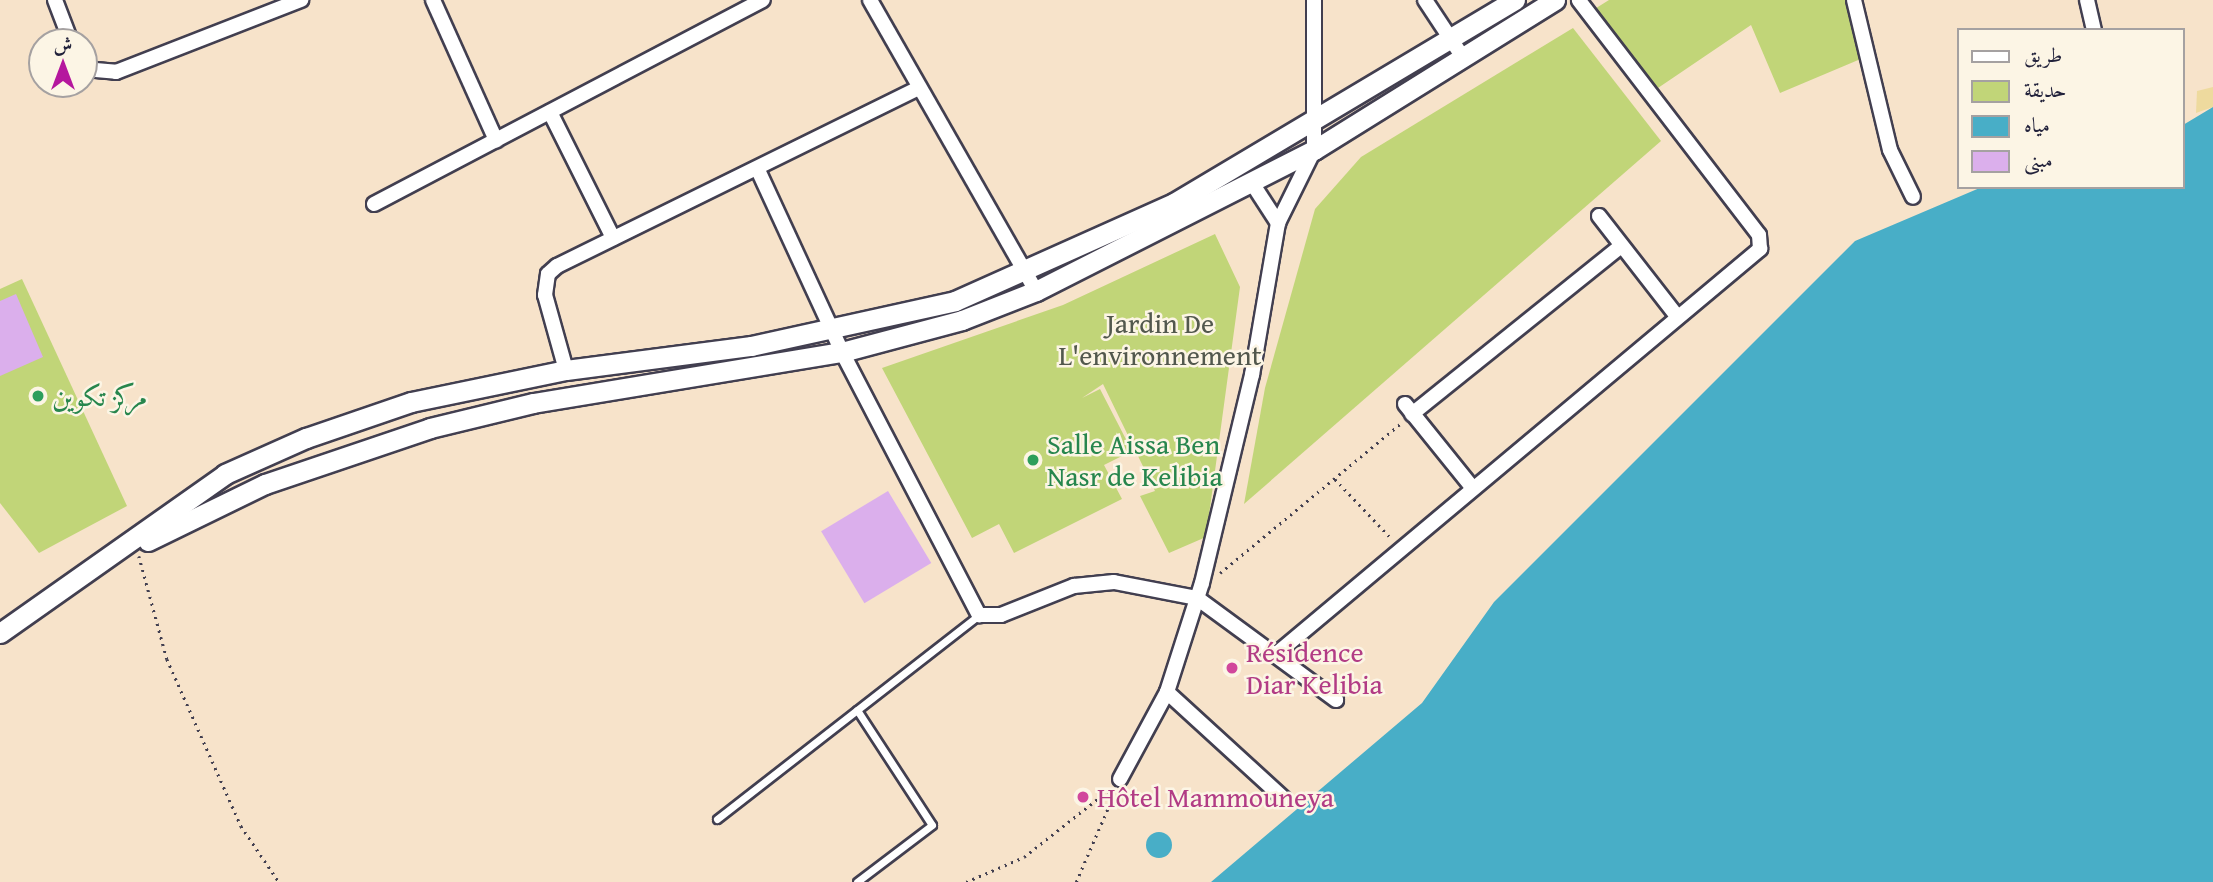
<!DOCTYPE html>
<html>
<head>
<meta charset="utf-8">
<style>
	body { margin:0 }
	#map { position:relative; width:2213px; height:882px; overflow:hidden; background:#f7e3ca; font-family:"Gentium Book Plus",Amiri,serif }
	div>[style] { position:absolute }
	.green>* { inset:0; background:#c1d578 }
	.sand>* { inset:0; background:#eeda9e }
	.water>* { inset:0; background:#48aec7 }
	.round { border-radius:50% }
	.building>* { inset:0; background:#dbafec; transform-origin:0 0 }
	.path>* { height:2.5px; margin-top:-1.25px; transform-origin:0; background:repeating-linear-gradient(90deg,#423f50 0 2px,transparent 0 7px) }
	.roads { filter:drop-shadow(2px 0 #423f50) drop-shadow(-2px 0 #423f50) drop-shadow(0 2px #423f50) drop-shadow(0 -2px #423f50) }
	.lane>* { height:7px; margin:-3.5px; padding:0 3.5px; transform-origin:3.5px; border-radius:3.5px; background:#fff }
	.street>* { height:14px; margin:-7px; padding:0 7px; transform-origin:7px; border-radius:7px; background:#fff }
	.secondary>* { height:19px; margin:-9.5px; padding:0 9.5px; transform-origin:9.5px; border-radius:9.5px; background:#fff }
	.dots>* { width:19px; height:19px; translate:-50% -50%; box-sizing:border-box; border:4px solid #fcf5e5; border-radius:50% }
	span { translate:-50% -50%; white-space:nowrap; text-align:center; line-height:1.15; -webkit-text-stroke:5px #fcf5e5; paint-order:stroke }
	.park-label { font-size:28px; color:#52584d }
	.leisure-label { font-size:28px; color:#27864d }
	.left { translate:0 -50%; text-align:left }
	.hotel-label { font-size:28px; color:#b23c85 }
	.legend { position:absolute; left:1957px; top:28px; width:228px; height:161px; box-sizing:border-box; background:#fcf5e5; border:2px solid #a5a1a1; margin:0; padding:9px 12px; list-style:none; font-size:21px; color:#22223b }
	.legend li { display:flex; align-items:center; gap:14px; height:35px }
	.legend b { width:35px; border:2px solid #a5a1a1 }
	.north { position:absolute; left:28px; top:28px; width:70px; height:70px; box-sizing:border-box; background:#fcf5e5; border:2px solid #a5a1a1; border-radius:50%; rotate:0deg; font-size:19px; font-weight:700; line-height:28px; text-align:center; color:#22223b }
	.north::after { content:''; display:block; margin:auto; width:24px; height:32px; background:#b5179e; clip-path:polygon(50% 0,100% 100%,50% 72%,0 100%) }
</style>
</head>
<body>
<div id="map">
	<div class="green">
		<div style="clip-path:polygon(1609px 0,1848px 0,1863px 58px,1780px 93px,1751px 25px,1655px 90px,1593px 10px)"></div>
		<div style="clip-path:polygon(1573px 28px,1661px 141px,1244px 504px,1265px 388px,1315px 209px,1361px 157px)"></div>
		<div style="clip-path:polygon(1215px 234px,1240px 287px,1206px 537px,1169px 553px,1140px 496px,1155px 491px,1103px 384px,1082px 398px,1100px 389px,1132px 451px,1104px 465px,1122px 499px,1014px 553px,999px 524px,972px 538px,882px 368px,1063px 305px)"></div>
		<div style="clip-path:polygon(22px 279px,127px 506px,39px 553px,0 503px,0 289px)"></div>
	</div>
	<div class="sand">
		<div style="clip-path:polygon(2213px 87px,2213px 107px,2196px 113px,2197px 91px)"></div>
	</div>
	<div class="water">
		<div style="clip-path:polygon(2213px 107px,2213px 882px,1211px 882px,1422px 703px,1494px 602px,1855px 241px,1982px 187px,2183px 187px,2183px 125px)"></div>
		<div class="round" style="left:1146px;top:832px;width:26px;height:26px"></div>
	</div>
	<div class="building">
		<div style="clip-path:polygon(16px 294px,43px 357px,0 376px,0 301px)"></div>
		<div style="left:888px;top:491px;width:84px;height:78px;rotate:59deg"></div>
	</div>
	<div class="path">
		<div style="left:1335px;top:479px;width:80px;rotate:46.5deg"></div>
		<div style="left:139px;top:556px;width:107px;rotate:74.8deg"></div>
		<div style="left:167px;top:659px;width:183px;rotate:66.1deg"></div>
		<div style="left:241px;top:826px;width:68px;rotate:55.8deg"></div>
		<div style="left:1220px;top:573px;width:235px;rotate:-39.6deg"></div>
		<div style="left:966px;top:882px;width:63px;rotate:-23.3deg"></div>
		<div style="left:1024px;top:857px;width:110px;rotate:-38.3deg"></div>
		<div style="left:1076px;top:882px;width:98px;rotate:-66.6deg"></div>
	</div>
	<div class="roads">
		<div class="lane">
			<div style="left:857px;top:710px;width:137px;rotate:56.9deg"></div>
			<div style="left:932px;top:825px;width:94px;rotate:142.8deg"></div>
			<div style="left:717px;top:819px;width:332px;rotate:-37.9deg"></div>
		</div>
		<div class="street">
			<div style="left:55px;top:0;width:45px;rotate:69.1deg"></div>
			<div style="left:433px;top:0;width:154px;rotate:65.8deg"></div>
			<div style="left:870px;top:0;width:335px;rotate:60.3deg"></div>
			<div style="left:1425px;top:0;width:71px;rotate:56.5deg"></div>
			<div style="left:1854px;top:0;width:154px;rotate:76.5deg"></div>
			<div style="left:1890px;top:150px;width:52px;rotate:63.9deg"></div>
			<div style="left:2087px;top:0;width:31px;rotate:77deg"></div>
			<div style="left:84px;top:69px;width:32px;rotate:5deg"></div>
			<div style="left:116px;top:72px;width:199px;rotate:-21.3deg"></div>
			<div style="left:550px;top:112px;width:141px;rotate:63.4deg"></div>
			<div style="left:758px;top:170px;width:200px;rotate:65.2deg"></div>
			<div style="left:842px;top:352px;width:297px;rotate:62.5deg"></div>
			<div style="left:979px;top:615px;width:22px"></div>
			<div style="left:1001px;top:615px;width:79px;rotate:-21.7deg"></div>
			<div style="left:1074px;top:586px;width:40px;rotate:-5.7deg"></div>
			<div style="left:1114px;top:582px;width:85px;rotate:10.9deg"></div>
			<div style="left:1197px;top:598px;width:97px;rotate:36.2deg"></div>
			<div style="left:1275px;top:655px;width:633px;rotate:-39.93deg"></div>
			<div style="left:1760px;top:249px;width:14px;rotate:-94deg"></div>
			<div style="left:1759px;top:235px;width:296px;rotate:-127.5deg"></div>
			<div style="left:1252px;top:183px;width:48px;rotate:57deg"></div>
			<div style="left:374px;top:204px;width:439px;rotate:-27.7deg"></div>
			<div style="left:1599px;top:216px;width:125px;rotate:52.1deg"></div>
			<div style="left:566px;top:370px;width:78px;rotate:-105.6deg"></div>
			<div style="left:545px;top:295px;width:21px;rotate:-82deg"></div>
			<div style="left:548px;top:274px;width:12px;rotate:-42deg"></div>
			<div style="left:557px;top:266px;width:402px;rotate:-26.2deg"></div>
			<div style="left:1405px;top:404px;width:107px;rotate:51.1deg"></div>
			<div style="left:1412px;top:414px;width:268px;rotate:-38.8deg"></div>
			<div style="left:1275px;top:655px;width:76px;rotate:36.4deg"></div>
			<div style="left:1167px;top:692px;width:159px;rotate:42.4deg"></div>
			<div style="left:1120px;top:779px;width:99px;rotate:-61.6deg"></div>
			<div style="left:1167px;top:692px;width:114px;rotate:-72.2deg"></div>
			<div style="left:1202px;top:583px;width:214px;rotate:-76.5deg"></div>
			<div style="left:1252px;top:375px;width:154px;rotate:-80.3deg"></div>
			<div style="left:1278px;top:223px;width:81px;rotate:-63.7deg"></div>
			<div style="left:1314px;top:150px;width:150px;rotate:-90deg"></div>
		</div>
		<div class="secondary">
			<div style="left:148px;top:541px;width:130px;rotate:-26deg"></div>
			<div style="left:265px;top:484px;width:174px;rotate:-18.7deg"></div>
			<div style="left:430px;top:428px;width:106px;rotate:-13.6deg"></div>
			<div style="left:533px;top:403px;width:313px;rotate:-9.4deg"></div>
			<div style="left:842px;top:352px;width:124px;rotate:-14.9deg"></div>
			<div style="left:962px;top:320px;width:79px;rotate:-21.4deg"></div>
			<div style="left:1036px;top:291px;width:312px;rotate:-26.9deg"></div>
			<div style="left:1314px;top:150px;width:284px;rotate:-31.9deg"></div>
			<div style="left:0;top:633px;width:276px;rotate:-35.2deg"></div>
			<div style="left:225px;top:474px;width:89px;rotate:-24deg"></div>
			<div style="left:306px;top:438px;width:111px;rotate:-18.9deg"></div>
			<div style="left:411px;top:402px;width:158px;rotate:-11.7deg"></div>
			<div style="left:566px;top:370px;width:187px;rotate:-7.4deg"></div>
			<div style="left:751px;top:346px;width:209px;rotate:-12.4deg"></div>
			<div style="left:955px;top:301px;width:240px;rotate:-24.1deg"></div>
			<div style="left:1174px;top:203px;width:397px;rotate:-30.8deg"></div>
		</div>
	</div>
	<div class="dots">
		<div style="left:38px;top:396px;background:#2e9e5b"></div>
		<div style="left:1033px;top:460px;background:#2e9e5b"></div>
		<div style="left:1232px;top:668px;background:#d1479c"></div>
		<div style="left:1083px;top:797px;background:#d1479c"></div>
	</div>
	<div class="park-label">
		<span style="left:1160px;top:339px">Jardin De<br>L'environnement</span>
	</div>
	<div class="leisure-label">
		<span class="left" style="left:52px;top:396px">مركز تكوين</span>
		<span class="left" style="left:1047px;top:460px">Salle Aissa Ben<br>Nasr de Kelibia</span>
	</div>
	<div class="hotel-label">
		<span class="left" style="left:1246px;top:668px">Résidence<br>Diar Kelibia</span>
		<span class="left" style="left:1097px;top:797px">Hôtel Mammouneya</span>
	</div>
	<ul class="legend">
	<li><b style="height:9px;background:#fff"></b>طريق</li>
	<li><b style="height:19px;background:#c1d578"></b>حديقة</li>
	<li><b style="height:19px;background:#48aec7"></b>مياه</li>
	<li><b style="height:19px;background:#dbafec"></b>مبنى</li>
	</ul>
	<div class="north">ش</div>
</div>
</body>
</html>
